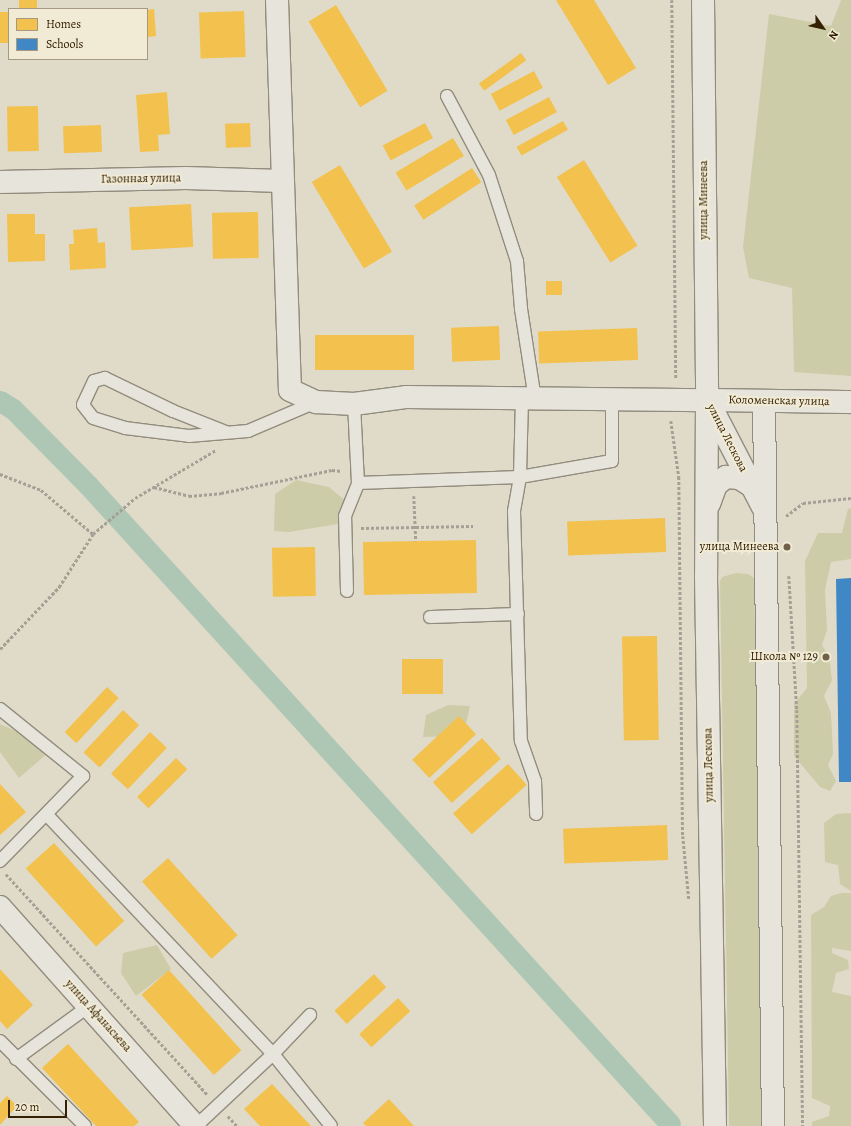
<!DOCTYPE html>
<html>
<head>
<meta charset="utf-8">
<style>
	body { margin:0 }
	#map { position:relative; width:851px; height:1126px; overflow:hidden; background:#e0dbc9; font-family:Alegreya,serif }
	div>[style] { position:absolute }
	.green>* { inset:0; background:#cdcca8 }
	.homes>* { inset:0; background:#f2c14e; transform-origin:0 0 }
	.schools>* { inset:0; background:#3f88c5 }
	.canal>* { height:21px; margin:-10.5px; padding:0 10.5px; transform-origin:10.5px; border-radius:10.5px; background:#aec7b5 }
	.path>* { height:2.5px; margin-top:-1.25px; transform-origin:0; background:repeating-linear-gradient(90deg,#a4a096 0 3px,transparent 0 5px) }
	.roads { filter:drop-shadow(1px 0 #928c7e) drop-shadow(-1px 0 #928c7e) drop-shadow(0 1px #928c7e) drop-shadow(0 -1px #928c7e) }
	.lane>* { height:12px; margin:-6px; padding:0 6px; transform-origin:6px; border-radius:6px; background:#e7e4db }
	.street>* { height:22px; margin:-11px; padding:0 11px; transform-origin:11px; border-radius:11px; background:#e7e4db }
	.secondary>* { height:22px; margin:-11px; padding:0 11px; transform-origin:11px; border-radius:11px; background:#e7e4db }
	.dots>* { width:11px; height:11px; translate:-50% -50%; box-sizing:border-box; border:2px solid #f1ebd5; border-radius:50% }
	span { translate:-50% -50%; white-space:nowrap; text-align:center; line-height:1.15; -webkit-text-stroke:4px #f1ebd5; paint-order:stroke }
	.street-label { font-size:12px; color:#342002 }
	.poi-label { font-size:12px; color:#342002 }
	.right { translate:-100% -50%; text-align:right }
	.legend { position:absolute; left:8px; top:8px; width:140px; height:52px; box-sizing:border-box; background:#f1ebd5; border:1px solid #a59a81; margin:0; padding:5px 7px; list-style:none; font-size:12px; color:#342002 }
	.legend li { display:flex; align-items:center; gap:8px; height:20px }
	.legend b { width:20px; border:1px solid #a59a81 }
	.north { position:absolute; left:803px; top:8px; width:40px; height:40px; -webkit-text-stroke:3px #f1ebd5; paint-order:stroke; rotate:124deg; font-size:11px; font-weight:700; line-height:16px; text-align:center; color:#342002 }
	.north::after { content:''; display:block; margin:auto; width:14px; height:18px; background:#342002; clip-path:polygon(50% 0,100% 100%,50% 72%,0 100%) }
	.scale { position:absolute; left:8px; top:1100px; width:59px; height:18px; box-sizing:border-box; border:2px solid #342002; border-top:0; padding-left:5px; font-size:12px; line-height:14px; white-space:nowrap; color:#342002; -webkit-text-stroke:3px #f1ebd5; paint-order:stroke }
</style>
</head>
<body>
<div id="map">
	<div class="green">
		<div style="clip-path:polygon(841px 0,851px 0,851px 376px,794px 372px,792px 288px,749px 278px,743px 247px,769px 14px,831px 26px)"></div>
		<div style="clip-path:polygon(296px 480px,329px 487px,353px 507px,344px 523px,289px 532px,274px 531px,275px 494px)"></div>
		<div style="clip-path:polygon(851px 508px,851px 559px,831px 562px,825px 590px,827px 630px,822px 645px,829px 657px,832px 680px,824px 696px,831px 713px,833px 754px,828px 765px,836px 781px,830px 791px,820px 787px,794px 756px,794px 704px,807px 688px,805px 561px,818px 533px,842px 533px,848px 509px)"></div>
		<div style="clip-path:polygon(736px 573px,748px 574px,754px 578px,765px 1126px,729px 1126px,720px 581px,722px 577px)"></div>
		<div style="clip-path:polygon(448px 705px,470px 706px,466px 724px,456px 736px,423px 737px,426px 715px)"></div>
		<div style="clip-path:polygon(0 724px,20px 733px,49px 752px,19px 778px,0 752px)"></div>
		<div style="clip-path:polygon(851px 813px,851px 891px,840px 884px,838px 865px,825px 862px,824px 823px,836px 814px)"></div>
		<div style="clip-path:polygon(841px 893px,851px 893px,851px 951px,832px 948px,832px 953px,848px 960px,849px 969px,836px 973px,832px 992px,851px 996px,851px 1126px,812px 1126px,812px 1122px,829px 1116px,830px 1106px,812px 1098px,811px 915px,824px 907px,831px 896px)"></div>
		<div style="clip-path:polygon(157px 945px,171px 969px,136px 996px,121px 973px,123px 953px)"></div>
	</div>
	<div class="homes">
		<div style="left:19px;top:0;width:18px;height:9px"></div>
		<div style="clip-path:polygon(556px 0,594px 0,636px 68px,608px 85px)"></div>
		<div style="left:336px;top:5px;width:100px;height:32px;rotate:59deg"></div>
		<div style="clip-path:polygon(154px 9px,156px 36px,147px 37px,147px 10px)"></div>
		<div style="left:244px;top:11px;width:46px;height:45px;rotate:88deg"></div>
		<div style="left:9px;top:12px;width:31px;height:9px;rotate:90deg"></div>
		<div style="left:521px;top:53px;width:9px;height:52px;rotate:54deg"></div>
		<div style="left:534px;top:71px;width:19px;height:49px;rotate:62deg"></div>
		<div style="clip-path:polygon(167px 92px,170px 134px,158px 135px,159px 151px,140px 152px,136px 95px)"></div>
		<div style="left:549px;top:97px;width:17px;height:49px;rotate:62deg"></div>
		<div style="left:38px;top:106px;width:45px;height:31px;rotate:89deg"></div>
		<div style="left:563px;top:121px;width:10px;height:53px;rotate:61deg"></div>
		<div style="left:250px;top:123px;width:24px;height:25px;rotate:88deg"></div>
		<div style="left:425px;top:123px;width:17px;height:48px;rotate:62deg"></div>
		<div style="left:101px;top:125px;width:27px;height:38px;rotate:88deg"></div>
		<div style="left:453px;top:138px;width:21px;height:67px;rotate:59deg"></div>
		<div style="left:584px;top:160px;width:101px;height:32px;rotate:58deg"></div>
		<div style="left:340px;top:165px;width:101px;height:33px;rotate:59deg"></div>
		<div style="left:472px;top:168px;width:17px;height:69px;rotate:57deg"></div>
		<div style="left:191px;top:204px;width:43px;height:62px;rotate:87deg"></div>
		<div style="left:258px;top:212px;width:46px;height:46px;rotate:89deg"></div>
		<div style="clip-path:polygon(7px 214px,35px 214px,35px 234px,45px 234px,45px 261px,8px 262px)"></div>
		<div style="clip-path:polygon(97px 228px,98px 243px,105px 242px,106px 268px,70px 270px,69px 244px,74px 244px,73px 230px)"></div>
		<div style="left:546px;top:281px;width:16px;height:14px"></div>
		<div style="left:499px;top:326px;width:34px;height:48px;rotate:88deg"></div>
		<div style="left:637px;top:328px;width:32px;height:99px;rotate:88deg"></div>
		<div style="left:315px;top:335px;width:99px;height:35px"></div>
		<div style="left:665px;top:518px;width:34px;height:98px;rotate:88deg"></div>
		<div style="left:476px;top:540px;width:53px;height:113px;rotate:89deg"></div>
		<div style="left:315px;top:547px;width:49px;height:43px;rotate:89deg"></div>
		<div style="left:657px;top:636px;width:104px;height:35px;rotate:89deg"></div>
		<div style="left:443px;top:659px;width:35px;height:41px;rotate:90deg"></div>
		<div style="left:107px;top:687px;width:16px;height:62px;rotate:43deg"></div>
		<div style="left:123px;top:710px;width:22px;height:58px;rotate:43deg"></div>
		<div style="left:459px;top:716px;width:25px;height:64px;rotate:47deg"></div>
		<div style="left:150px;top:732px;width:23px;height:57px;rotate:43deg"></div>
		<div style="left:482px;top:738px;width:28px;height:66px;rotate:48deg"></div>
		<div style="left:176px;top:758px;width:16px;height:55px;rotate:45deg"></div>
		<div style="left:508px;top:764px;width:28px;height:74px;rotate:48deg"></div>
		<div style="clip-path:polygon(0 784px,26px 812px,0 835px)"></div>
		<div style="left:667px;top:825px;width:35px;height:104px;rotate:88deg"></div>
		<div style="left:54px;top:843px;width:105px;height:38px;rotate:48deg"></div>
		<div style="left:168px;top:858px;width:104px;height:35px;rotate:48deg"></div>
		<div style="clip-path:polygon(0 969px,33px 1005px,7px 1029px,0 1021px)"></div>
		<div style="left:169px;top:970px;width:108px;height:37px;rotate:48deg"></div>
		<div style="left:374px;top:974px;width:18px;height:54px;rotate:47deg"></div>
		<div style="left:398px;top:998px;width:18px;height:53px;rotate:47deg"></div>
		<div style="clip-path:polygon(68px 1044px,139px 1122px,134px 1126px,96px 1126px,42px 1068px)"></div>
		<div style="clip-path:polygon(272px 1084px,311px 1126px,260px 1126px,244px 1109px)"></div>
		<div style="clip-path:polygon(7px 1096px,17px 1106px,0 1125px,0 1103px)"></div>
		<div style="clip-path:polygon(389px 1099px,414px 1126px,366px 1126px,363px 1123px)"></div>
	</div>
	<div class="schools">
		<div style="clip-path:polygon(851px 578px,851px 782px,839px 782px,836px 579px)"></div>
	</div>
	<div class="canal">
		<div style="left:0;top:401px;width:15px;rotate:32deg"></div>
		<div style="left:13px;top:409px;width:107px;rotate:45.4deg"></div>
		<div style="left:88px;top:485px;width:864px;rotate:47.67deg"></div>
	</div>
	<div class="path">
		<div style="left:672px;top:0;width:379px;rotate:89.4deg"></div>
		<div style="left:671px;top:421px;width:57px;rotate:81.9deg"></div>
		<div style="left:679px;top:477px;width:359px;rotate:89.4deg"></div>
		<div style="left:683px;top:836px;width:63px;rotate:84.6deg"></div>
		<div style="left:0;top:474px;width:44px;rotate:21.3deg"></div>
		<div style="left:41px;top:490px;width:68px;rotate:40.2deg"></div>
		<div style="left:154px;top:487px;width:36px;rotate:14deg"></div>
		<div style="left:189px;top:496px;width:32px;rotate:-5deg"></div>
		<div style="left:221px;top:493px;width:113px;rotate:-11.7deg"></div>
		<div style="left:332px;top:470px;width:10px;rotate:6deg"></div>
		<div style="left:414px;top:496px;width:45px;rotate:87.5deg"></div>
		<div style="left:786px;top:516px;width:21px;rotate:-37deg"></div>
		<div style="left:803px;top:503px;width:48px;rotate:-5.9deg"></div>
		<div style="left:361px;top:528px;width:112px;rotate:-1deg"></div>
		<div style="left:789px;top:576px;width:134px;rotate:86.6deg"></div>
		<div style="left:797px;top:710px;width:416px;rotate:89.2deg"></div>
		<div style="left:0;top:649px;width:86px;rotate:-46.4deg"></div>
		<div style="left:59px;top:587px;width:63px;rotate:-57.3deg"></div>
		<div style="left:93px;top:534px;width:55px;rotate:-40.6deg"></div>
		<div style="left:135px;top:498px;width:94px;rotate:-30.7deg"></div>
		<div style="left:6px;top:874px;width:299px;rotate:47.6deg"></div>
		<div style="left:228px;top:1116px;width:13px;rotate:48deg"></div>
	</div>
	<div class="roads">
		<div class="lane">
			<div style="left:447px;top:96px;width:89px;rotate:62deg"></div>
			<div style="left:489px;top:175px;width:90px;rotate:72deg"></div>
			<div style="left:517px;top:261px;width:48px;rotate:85.2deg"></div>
			<div style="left:521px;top:309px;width:91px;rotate:81.2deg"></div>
			<div style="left:522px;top:399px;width:78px;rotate:91.5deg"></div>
			<div style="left:520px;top:477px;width:35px;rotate:100deg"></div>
			<div style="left:514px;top:511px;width:230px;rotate:88.3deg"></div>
			<div style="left:521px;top:741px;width:42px;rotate:70.7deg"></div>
			<div style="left:535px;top:781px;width:33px;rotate:88deg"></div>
			<div style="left:354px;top:404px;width:79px;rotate:87.1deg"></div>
			<div style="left:358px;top:483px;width:162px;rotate:-2.1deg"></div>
			<div style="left:520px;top:477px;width:93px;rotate:-9.9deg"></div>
			<div style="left:612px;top:461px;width:61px;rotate:-90deg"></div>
			<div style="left:226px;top:432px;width:57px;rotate:-158.4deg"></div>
			<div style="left:173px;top:411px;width:76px;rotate:-154.1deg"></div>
			<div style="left:105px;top:378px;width:11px;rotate:165deg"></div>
			<div style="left:94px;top:381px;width:26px;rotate:115deg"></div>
			<div style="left:83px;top:405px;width:16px;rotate:52deg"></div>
			<div style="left:93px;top:418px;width:34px;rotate:17deg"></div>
			<div style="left:125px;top:428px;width:64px;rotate:7.1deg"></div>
			<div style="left:189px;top:436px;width:59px;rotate:-4.8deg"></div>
			<div style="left:248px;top:431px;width:74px;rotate:-23.1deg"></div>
			<div style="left:347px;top:591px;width:75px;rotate:-91.5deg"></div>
			<div style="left:345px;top:516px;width:35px;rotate:-68deg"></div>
			<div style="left:430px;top:617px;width:88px;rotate:-2deg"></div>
			<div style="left:0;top:709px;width:107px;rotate:38.9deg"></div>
			<div style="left:83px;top:776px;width:119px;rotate:134.3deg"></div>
			<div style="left:47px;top:815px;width:329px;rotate:46.6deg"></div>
			<div style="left:273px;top:1054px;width:92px;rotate:51.1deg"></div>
			<div style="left:0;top:1041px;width:120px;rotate:45deg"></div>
			<div style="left:16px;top:1059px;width:90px;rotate:-36deg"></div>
			<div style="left:196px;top:1126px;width:105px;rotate:-43.1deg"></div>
			<div style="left:273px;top:1054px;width:54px;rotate:-46.5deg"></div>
		</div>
		<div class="street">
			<div style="left:277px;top:0;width:390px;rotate:88.1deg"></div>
			<div style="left:290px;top:390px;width:29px;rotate:25deg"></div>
			<div style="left:316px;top:402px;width:38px;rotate:3deg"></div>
			<div style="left:354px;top:404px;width:52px;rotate:-7.7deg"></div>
			<div style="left:406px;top:397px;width:301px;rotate:0.6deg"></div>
			<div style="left:0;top:182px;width:186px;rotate:-1.2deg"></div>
			<div style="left:186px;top:178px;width:96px;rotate:1.8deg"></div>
			<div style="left:0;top:907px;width:293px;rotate:48.3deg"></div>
		</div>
		<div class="secondary">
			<div style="left:703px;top:0;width:400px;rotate:89.4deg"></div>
			<div style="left:707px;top:400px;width:177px;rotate:90.3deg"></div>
			<div style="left:706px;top:577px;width:549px;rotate:89.06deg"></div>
			<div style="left:707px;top:400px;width:144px;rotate:0.8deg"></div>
			<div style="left:764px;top:401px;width:725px;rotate:89.29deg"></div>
			<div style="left:709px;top:403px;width:117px;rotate:62.6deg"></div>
			<div style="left:709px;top:504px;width:20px;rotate:-70deg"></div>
			<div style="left:716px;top:485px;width:13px;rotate:-39deg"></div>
			<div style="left:726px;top:477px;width:13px;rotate:4deg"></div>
			<div style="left:739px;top:478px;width:15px;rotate:32deg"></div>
		</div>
	</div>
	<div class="dots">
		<div style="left:787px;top:547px;background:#706148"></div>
		<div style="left:826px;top:657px;background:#706148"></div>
	</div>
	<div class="street-label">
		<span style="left:141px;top:179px;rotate:-1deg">Газонная улица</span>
		<span style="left:704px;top:200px;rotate:-90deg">улица Минеева</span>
		<span style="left:779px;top:401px;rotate:1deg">Коломенская улица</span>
		<span style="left:727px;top:438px;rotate:63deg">улица Лескова</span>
		<span style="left:709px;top:765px;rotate:-91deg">улица Лескова</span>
		<span style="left:98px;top:1016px;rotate:48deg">улица Афанасьева</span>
	</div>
	<div class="poi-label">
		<span class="right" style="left:779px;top:547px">улица Минеева</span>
		<span class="right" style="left:818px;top:657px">Школа № 129</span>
	</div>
	<ul class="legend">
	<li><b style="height:11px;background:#f2c14e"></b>Homes</li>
	<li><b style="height:11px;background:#3f88c5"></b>Schools</li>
	</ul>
	<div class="north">N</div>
	<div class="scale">20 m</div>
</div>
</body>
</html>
